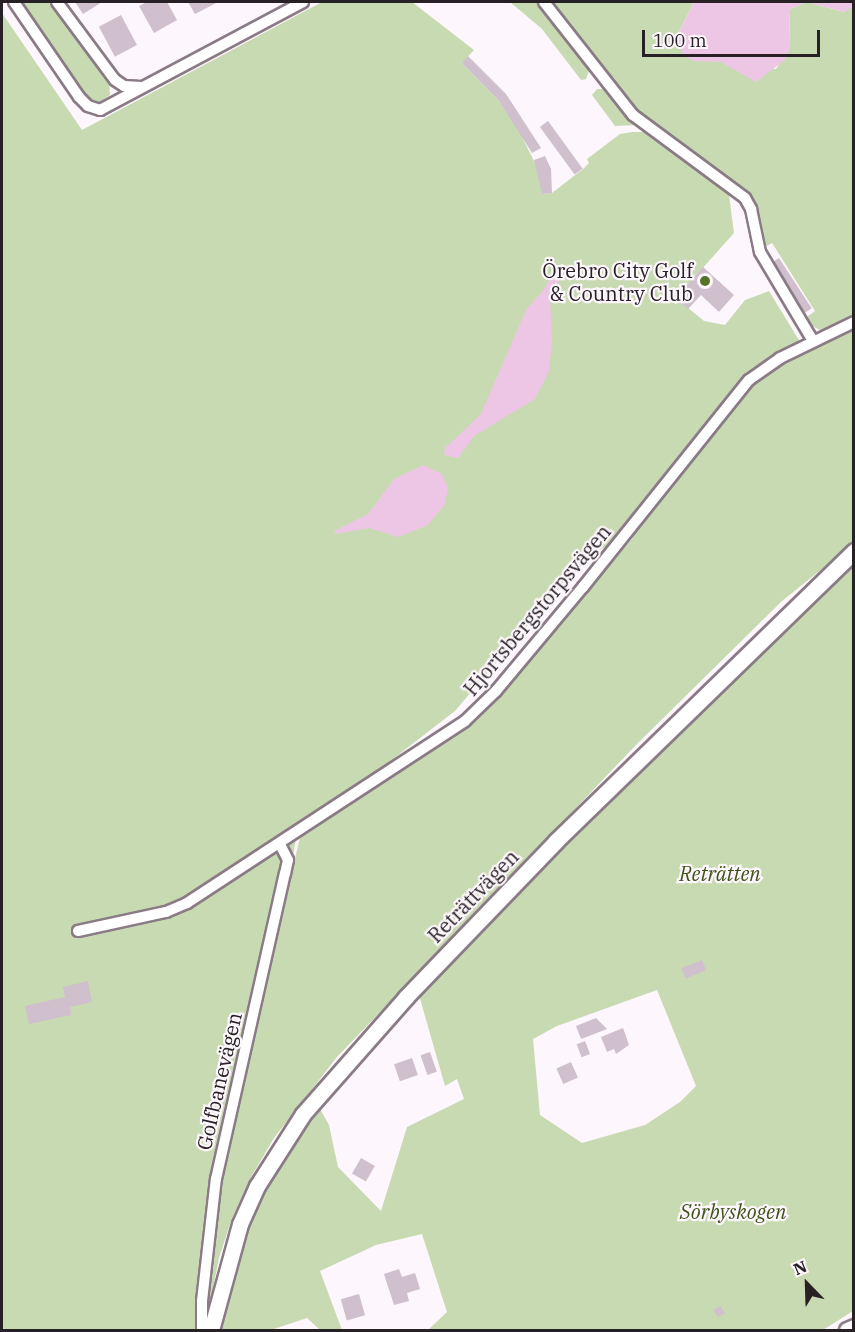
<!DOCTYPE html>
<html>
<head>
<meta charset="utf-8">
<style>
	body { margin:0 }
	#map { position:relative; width:855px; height:1332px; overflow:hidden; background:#fdf6fc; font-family:"IBM Plex Serif",serif }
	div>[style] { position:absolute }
	.green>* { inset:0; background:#c8dab2 }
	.water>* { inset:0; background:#ecc6e4 }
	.building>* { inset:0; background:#d0bfcc; transform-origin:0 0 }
	.roads { filter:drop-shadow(2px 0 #8a7b86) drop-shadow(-2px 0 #8a7b86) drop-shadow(0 2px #8a7b86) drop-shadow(0 -2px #8a7b86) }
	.street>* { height:10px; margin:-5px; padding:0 5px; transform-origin:5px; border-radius:5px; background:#fff }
	.secondary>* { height:15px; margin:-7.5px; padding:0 7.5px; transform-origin:7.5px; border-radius:7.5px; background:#fff }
	.dots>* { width:16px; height:16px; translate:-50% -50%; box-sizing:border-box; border:3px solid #fdf6fc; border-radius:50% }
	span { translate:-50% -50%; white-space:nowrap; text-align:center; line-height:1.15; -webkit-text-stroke:4.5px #fdf6fc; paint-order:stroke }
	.poi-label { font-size:20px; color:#272125 }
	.right { translate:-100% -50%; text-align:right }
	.street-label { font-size:20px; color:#272125 }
	.park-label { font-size:20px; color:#3d5317; font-style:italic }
	.frame { position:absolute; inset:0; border:3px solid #272125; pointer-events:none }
	.north { position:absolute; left:777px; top:1254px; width:60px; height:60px; -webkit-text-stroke:4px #fdf6fc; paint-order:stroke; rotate:337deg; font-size:16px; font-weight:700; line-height:24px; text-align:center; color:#272125 }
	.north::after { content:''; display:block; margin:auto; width:21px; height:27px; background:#272125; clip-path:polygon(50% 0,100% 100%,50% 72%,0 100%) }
	.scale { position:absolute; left:642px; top:30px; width:178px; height:27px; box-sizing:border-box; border:3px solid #272125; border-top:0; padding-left:8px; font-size:18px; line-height:21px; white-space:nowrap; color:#272125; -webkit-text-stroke:4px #fdf6fc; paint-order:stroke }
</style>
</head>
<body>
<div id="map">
	<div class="green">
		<div style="clip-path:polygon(20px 2px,54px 2px,109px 81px,110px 95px,99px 102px,84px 97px)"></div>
		<div style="clip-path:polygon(evenodd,322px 2px,412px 2px,474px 50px,462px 63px,499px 101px,518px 129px,539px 171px,542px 194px,552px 193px,583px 169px,589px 163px,587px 159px,620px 134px,632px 132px,646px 132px,728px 187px,734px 233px,676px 298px,704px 321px,725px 325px,745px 300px,769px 291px,805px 350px,853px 326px,853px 544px,782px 601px,639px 742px,337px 1057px,274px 1138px,251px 1177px,232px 1218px,219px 1258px,206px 1324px,205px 1246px,197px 1330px,2px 1330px,2px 13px,82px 130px,322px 2px,633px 538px,482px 710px,414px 762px,300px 838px,286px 894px,297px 833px,455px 711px,585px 558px,619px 540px,633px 538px)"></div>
		<div style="clip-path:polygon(510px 2px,539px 2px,547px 10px,590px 68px,586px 79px,581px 80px,542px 29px)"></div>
		<div style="clip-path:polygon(552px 2px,694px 2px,677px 36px,729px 66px,776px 69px,789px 50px,790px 9px,807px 2px,844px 12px,853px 6px,853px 317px,823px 332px,813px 326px,807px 317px,815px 311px,772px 243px,765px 247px,762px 243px,755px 206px,748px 192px,634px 110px)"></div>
		<div style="clip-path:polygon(597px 89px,605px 89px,638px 125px,615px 126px,592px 95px)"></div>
		<div style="clip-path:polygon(evenodd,853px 559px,853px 1311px,823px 1330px,428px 1330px,447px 1312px,422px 1234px,376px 1245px,320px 1271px,342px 1330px,320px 1330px,307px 1318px,271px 1330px,214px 1330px,245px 1230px,270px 1177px,318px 1105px,329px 1125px,338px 1167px,381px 1211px,407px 1127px,464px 1099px,457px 1079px,445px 1086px,419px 995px,424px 987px,530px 877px,853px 559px,657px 990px,696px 1086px,680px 1102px,645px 1125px,582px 1143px,540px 1115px,533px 1039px,557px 1026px,657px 990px)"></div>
	</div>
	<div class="water">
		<div style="clip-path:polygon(694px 2px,853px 2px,854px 6px,844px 12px,807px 2px,790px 9px,789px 50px,785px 60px,756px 82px,721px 62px,693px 61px,683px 54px,677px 36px)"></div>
		<div style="clip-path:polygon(561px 268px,562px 275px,550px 297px,552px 341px,549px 371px,535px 399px,474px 436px,458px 458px,444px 455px,445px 448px,481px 414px,526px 310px,545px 288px,554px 269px)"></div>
		<div style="clip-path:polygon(423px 465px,442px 474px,448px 488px,445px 504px,428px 525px,398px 537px,369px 528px,336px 534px,334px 531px,368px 514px,394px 479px)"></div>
	</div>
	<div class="building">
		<div style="clip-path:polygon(75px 2px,102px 2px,83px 14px)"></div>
		<div style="clip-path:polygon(147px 2px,167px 2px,177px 20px,154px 33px,139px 6px)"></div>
		<div style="clip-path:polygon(188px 2px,218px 2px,195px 14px)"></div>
		<div style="left:121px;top:15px;width:34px;height:25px;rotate:62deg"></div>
		<div style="clip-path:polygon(468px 56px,506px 94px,541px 148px,532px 153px,499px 101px,462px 63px)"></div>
		<div style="left:548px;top:121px;width:59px;height:10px;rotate:54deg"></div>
		<div style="clip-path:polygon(545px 156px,551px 169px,552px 193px,542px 194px,534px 160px)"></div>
		<div style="left:779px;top:258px;width:60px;height:9px;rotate:57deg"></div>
		<div style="clip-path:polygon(703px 267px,734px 295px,719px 312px,701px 295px,688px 309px,676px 298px)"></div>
		<div style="left:702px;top:960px;width:11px;height:22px;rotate:68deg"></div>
		<div style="clip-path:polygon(88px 981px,92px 1002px,70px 1007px,71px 1015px,29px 1024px,25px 1006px,65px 997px,63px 987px)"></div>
		<div style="clip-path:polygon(596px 1018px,607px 1029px,581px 1039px,576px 1026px)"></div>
		<div style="clip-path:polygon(623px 1028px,629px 1045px,616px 1054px,614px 1049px,607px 1052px,601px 1037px)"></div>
		<div style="left:585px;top:1041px;width:14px;height:9px;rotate:69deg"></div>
		<div style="left:430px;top:1052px;width:21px;height:10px;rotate:71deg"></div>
		<div style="left:412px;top:1058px;width:18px;height:19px;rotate:71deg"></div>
		<div style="left:571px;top:1062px;width:17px;height:16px;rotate:66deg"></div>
		<div style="left:361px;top:1158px;width:16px;height:18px;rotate:30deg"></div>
		<div style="clip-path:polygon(399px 1269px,402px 1277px,415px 1273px,420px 1289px,407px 1293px,409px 1301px,394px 1305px,384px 1274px)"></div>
		<div style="left:359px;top:1294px;width:22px;height:19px;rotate:74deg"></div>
		<div style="clip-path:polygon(720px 1306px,725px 1313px,718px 1317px,713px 1310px)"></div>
	</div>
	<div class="roads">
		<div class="street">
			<div style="left:14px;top:2px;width:115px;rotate:55.6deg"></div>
			<div style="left:79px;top:97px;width:13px;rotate:45deg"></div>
			<div style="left:88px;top:106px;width:13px;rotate:18deg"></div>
			<div style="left:100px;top:110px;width:230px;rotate:-28deg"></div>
			<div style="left:57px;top:2px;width:97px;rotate:53.4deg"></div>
			<div style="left:115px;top:80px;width:11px;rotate:34deg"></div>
			<div style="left:124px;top:86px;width:17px;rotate:3deg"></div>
			<div style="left:544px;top:2px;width:144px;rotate:51.8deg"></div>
			<div style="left:633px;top:115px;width:139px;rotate:36.5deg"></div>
			<div style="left:745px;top:198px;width:13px;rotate:61deg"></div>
			<div style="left:751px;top:209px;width:44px;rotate:78.2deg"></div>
			<div style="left:760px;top:252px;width:104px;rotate:59.2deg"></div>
			<div style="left:78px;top:931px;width:90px;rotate:-12.2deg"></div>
			<div style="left:166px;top:912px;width:23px;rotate:-23deg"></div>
			<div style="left:187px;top:903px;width:332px;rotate:-33.2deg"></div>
			<div style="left:465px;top:721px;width:43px;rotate:-44.1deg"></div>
			<div style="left:496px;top:691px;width:136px;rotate:-50.1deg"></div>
			<div style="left:583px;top:587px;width:265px;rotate:-51.3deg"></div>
			<div style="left:749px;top:380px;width:38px;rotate:-35deg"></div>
			<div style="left:780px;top:358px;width:82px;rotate:-25.9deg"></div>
			<div style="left:202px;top:1330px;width:29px;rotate:-90deg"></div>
			<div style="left:202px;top:1301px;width:123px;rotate:-83.5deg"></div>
			<div style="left:216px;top:1179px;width:313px;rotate:-77.3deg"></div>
			<div style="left:285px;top:874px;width:14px;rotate:-78deg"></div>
			<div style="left:288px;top:860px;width:18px;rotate:-117deg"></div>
		</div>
		<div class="secondary">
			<div style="left:211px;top:1330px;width:110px;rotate:-74.7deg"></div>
			<div style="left:240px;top:1224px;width:42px;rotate:-65.9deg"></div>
			<div style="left:257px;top:1186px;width:85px;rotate:-57.4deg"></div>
			<div style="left:303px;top:1114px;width:156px;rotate:-48.6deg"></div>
			<div style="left:406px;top:997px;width:216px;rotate:-46.1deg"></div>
			<div style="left:556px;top:841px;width:416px;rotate:-44.2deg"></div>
			<div style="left:847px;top:1330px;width:8px;rotate:-23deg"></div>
		</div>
	</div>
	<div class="dots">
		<div style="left:705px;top:281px;background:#557226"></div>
	</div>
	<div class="poi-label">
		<span class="right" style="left:693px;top:282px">Örebro City Golf<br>&amp; Country Club</span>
	</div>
	<div class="street-label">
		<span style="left:537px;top:610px;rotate:-50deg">Hjortsbergstorpsvägen</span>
		<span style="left:473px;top:896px;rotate:-46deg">Reträttvägen</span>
		<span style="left:219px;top:1081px;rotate:-77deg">Golfbanevägen</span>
	</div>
	<div class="park-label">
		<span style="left:720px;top:873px">Reträtten</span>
		<span style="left:733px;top:1211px">Sörbyskogen</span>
	</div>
	<div class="frame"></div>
	<div class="north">N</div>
	<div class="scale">100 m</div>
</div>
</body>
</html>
